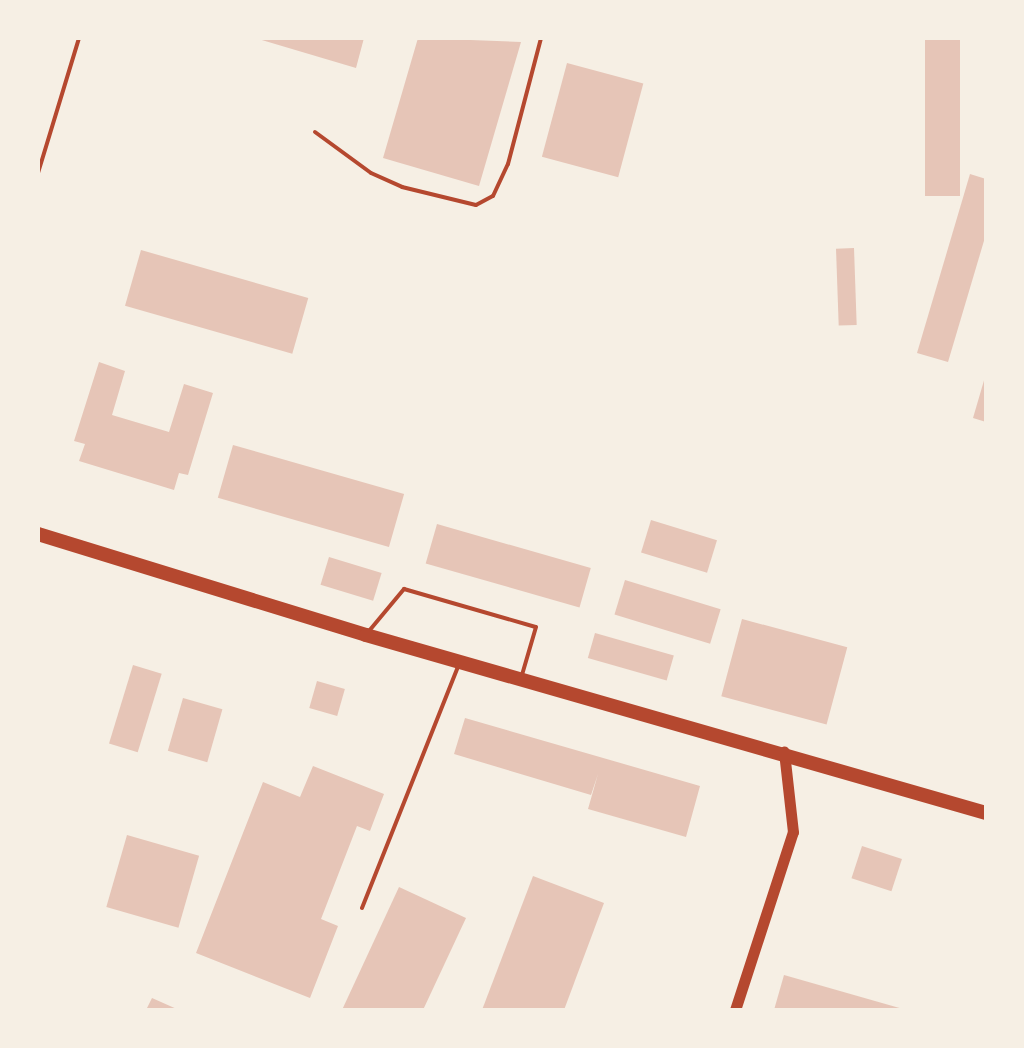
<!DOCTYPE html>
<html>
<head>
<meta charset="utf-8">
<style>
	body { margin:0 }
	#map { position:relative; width:1024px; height:1048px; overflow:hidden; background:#f6efe4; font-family:Ubuntu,sans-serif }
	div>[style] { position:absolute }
	.building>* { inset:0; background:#e6c5b7; transform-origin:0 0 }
	.service>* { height:4px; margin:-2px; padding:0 2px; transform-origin:2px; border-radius:2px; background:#b5482f }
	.tertiary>* { height:11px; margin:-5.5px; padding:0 5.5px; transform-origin:5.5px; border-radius:5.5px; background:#b5482f }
	.trunk>* { height:14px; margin:-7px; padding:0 7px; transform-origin:7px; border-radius:7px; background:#b5482f }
	span { translate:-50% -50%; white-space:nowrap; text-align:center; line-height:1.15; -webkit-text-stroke:8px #f6efe4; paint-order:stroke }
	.frame { position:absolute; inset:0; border:40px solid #f6efe4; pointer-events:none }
</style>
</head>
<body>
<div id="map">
	<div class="building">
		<div style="clip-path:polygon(255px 38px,364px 38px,356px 68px)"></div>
		<div style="clip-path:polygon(418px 38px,521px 42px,479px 186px,383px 158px)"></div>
		<div style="left:925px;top:38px;width:35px;height:158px"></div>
		<div style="left:567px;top:63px;width:79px;height:97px;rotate:15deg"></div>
		<div style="clip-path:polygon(970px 174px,986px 179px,986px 234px,948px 362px,917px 353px)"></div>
		<div style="left:854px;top:248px;width:77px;height:18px;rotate:88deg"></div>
		<div style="left:141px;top:250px;width:174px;height:58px;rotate:16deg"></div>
		<div style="clip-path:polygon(99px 362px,125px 371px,112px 415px,169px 432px,184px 384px,213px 393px,188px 475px,179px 473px,174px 490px,79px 461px,85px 444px,74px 441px)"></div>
		<div style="clip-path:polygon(985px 377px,986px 377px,986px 422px,973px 418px)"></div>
		<div style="left:233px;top:445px;width:178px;height:55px;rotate:16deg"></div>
		<div style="left:651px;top:520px;width:69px;height:34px;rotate:17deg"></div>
		<div style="left:437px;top:524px;width:160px;height:41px;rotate:16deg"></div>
		<div style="left:329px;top:557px;width:55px;height:29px;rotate:17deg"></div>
		<div style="left:625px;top:580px;width:100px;height:36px;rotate:17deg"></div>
		<div style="left:742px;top:619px;width:109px;height:80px;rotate:15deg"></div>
		<div style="left:595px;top:633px;width:82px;height:26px;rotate:16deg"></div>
		<div style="left:133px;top:665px;width:30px;height:82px;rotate:17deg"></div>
		<div style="left:317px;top:681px;width:29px;height:28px;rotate:16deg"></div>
		<div style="left:183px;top:698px;width:41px;height:55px;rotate:16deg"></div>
		<div style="clip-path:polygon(465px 718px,700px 786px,686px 837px,588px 809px,598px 774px,591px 795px,454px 754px)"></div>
		<div style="clip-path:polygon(313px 766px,384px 794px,370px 831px,357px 826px,321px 919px,338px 926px,310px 998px,196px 953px,263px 782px,300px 797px)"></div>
		<div style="left:127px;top:835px;width:75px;height:75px;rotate:16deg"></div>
		<div style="left:862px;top:846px;width:42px;height:34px;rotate:18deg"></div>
		<div style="clip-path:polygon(533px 876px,604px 903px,564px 1010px,482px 1010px)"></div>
		<div style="clip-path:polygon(399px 887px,466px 918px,423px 1010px,342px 1010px)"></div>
		<div style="clip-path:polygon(784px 975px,903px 1009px,903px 1010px,774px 1010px)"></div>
		<div style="clip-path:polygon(152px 998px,179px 1010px,146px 1010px)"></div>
	</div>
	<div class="service">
		<div style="left:315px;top:132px;width:69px;rotate:36.2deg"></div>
		<div style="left:371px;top:173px;width:34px;rotate:24deg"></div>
		<div style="left:402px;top:187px;width:76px;rotate:13.7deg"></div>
		<div style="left:476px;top:205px;width:19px;rotate:-28deg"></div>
		<div style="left:493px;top:196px;width:35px;rotate:-65deg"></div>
		<div style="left:508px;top:164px;width:130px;rotate:-75.3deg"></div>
		<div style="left:38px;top:173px;width:141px;rotate:-73.1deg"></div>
		<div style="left:369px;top:631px;width:55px;rotate:-50.2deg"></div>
		<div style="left:404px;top:589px;width:137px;rotate:16.1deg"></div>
		<div style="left:536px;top:627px;width:50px;rotate:106.3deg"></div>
		<div style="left:362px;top:908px;width:259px;rotate:-68.3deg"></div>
	</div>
	<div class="tertiary">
		<div style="left:735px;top:1010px;width:187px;rotate:-72deg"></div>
		<div style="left:793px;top:832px;width:81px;rotate:-96.4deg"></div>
	</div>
	<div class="trunk">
		<div style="left:38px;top:534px;width:343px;rotate:17.1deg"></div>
		<div style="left:366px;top:635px;width:645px;rotate:16.02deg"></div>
	</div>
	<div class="frame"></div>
</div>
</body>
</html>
